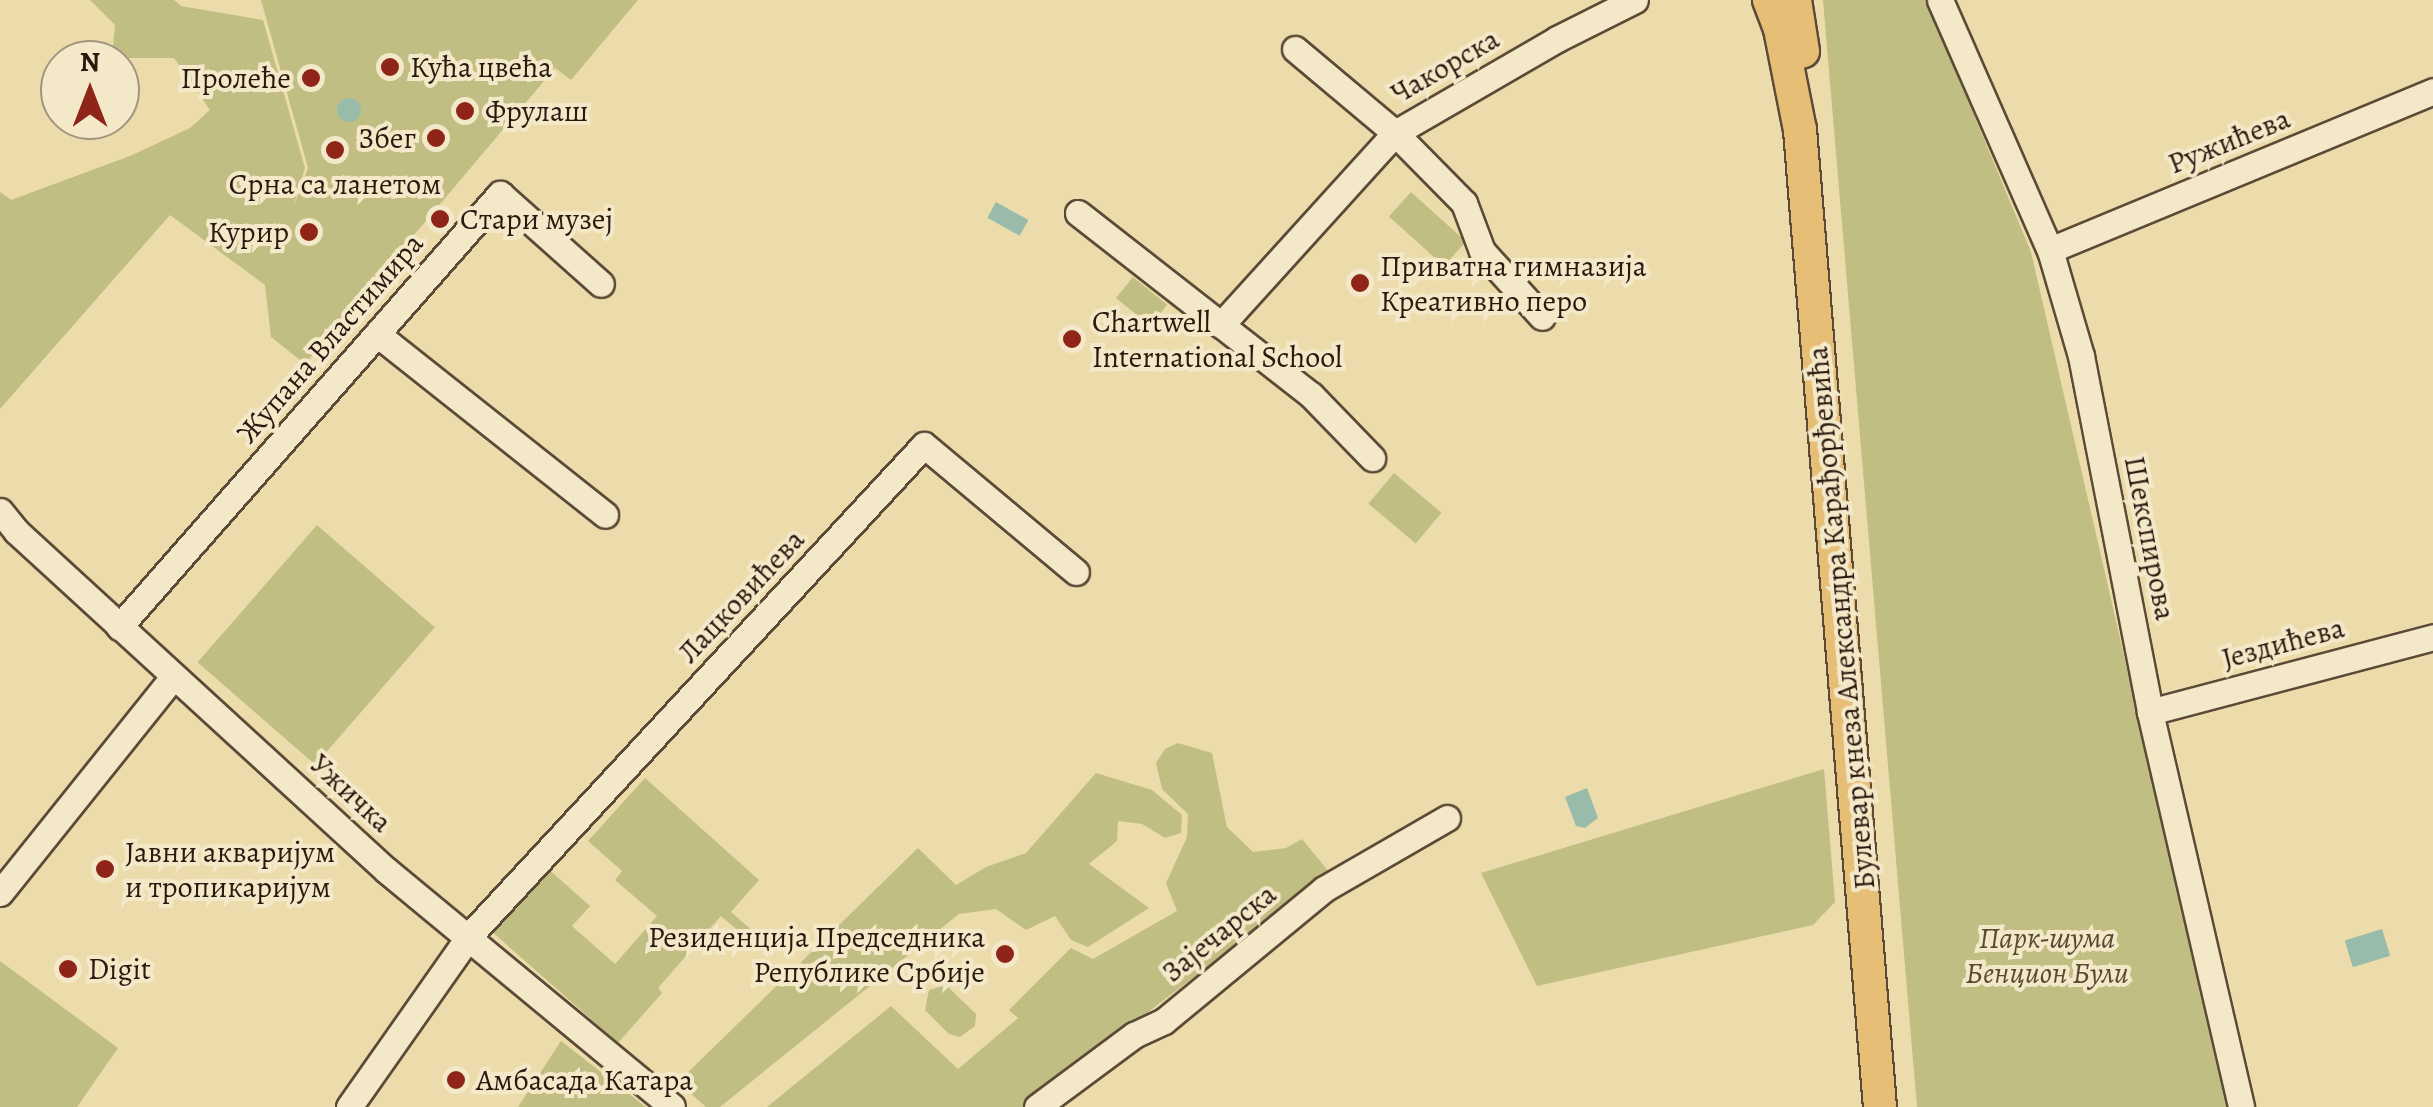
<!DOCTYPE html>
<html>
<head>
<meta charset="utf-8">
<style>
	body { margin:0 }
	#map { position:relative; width:2433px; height:1107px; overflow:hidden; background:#eddcab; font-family:Alegreya,serif }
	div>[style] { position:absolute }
	.green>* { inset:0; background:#c0be83; transform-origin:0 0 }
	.water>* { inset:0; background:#99bcaa; transform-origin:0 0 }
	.round { border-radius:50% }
	.roads { filter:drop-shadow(2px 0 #5c4a37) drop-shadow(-2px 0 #5c4a37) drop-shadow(0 2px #5c4a37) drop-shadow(0 -2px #5c4a37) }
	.minor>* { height:25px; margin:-12.5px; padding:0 12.5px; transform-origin:12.5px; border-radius:12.5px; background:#f3e8c8 }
	.major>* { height:32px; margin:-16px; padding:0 16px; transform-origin:16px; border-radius:16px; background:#e6be76 }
	.dots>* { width:28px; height:28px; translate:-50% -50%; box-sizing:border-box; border:5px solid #f3e8c8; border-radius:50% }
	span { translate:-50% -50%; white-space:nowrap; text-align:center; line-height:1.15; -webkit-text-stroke:8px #f3e8c8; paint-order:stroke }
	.street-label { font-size:30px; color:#2b1910 }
	.poi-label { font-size:30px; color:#2b1910 }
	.left { translate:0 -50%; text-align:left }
	.right { translate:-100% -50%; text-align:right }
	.park-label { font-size:30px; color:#584b32; font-style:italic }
	.north { position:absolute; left:40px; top:40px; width:100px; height:100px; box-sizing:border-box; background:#f3e8c8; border:2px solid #a3957e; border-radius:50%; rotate:0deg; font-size:28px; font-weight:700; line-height:40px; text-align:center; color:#2b1910 }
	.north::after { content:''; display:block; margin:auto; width:35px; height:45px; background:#8f2418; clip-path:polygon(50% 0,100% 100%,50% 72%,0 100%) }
</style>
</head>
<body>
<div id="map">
	<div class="green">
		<div style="clip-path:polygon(90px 0,174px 0,181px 6px,263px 20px,305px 168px,293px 208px,308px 168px,261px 0,638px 0,571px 80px,555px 68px,305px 364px,271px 337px,265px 285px,170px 215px,0 409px,0 192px,11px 200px,130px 156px,190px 128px,210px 110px,174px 58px,112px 58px,115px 25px)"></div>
		<div style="clip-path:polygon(1823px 0,1926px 0,2031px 252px,2228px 1107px,1917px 1107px)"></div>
		<div style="left:1411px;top:192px;width:74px;height:33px;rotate:42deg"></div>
		<div style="left:1133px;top:277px;width:44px;height:27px;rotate:39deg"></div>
		<div style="left:1394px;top:473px;width:62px;height:40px;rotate:40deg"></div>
		<div style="left:317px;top:525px;width:156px;height:182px;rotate:41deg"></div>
		<div style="clip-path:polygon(1178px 743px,1212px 753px,1227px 827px,1253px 852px,1286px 848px,1302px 839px,1330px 873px,1024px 1107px,767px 1107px,891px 1006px,958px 1069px,1018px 1018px,1009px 1010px,1071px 948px,1093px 959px,1177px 911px,1166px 883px,1187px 837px,1188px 814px,1162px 789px,1156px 763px,1165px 749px)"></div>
		<div style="clip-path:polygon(1824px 769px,1835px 902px,1813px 925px,1537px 986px,1481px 873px)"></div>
		<div style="clip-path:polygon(1096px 773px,1152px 790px,1182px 815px,1181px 833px,1165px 838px,1142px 824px,1118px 821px,1117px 841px,1089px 864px,1149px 908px,1088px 947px,1071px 940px,1055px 916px,1026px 930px,996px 909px,959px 914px,720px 1107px,706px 1107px,678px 1082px,918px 848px,956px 885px,986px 867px,1026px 853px)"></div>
		<div style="clip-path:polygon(645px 778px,759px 880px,731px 912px,756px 934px,750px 941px,721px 916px,658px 988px,662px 993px,618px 1043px,490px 930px,546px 867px,590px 906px,572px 926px,615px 964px,657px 916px,615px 880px,622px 871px,588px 841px)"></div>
		<div style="clip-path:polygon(0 961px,118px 1048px,77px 1107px,0 1107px)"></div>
		<div style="clip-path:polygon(946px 985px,976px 1014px,975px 1026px,960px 1037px,949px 1034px,925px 1010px,929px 990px)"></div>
		<div style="clip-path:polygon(561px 1041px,646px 1107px,518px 1107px)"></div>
	</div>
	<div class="water">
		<div class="round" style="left:337px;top:98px;width:24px;height:24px"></div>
		<div style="left:996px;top:202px;width:37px;height:18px;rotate:29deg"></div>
		<div style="clip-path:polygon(1587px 788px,1598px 818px,1585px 828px,1576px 826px,1565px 797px)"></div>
		<div style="left:2382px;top:929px;width:28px;height:39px;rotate:73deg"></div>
	</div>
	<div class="roads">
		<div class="minor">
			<div style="left:1940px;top:0;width:273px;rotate:66.3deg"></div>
			<div style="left:2050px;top:250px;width:110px;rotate:73.7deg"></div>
			<div style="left:2081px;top:356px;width:363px;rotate:79deg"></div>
			<div style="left:2150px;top:712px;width:405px;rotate:77deg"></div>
			<div style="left:1295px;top:49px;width:131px;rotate:40deg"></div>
			<div style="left:1395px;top:133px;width:98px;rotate:45.4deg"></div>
			<div style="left:1464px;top:203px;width:51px;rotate:69.4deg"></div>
			<div style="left:1482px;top:251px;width:89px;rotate:47.7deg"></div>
			<div style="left:1078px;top:213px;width:296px;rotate:38deg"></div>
			<div style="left:1311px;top:395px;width:88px;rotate:45.9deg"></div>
			<div style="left:2050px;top:250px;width:415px;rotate:-22.5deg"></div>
			<div style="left:1221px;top:325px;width:259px;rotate:-47.8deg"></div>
			<div style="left:1395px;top:133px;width:187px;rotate:-30.1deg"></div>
			<div style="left:1557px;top:39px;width:87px;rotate:-26.6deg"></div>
			<div style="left:377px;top:334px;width:291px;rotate:38.4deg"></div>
			<div style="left:0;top:511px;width:26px;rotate:51deg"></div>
			<div style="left:16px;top:531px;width:502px;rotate:42.5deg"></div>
			<div style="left:386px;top:870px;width:371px;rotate:39.6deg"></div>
			<div style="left:119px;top:627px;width:577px;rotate:-48.66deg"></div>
			<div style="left:500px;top:194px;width:135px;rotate:41.7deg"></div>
			<div style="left:2150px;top:712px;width:293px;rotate:-14.8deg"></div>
			<div style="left:0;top:893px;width:278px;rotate:-51.3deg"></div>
			<div style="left:349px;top:1107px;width:210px;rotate:-54.9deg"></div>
			<div style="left:470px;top:935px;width:668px;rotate:-47.18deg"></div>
			<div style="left:924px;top:445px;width:198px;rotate:39.9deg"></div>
			<div style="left:1037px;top:1107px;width:121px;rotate:-36.6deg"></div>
			<div style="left:1134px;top:1035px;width:33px;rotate:-25deg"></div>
			<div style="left:1164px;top:1021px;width:207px;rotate:-39.5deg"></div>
			<div style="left:1324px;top:889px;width:142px;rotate:-30deg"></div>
		</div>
		<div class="major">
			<div style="left:1769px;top:0;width:31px;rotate:69deg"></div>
			<div style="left:1780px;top:29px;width:103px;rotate:78.8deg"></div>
			<div style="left:1800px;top:130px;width:980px;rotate:85.32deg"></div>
			<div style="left:1795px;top:0;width:52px;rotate:81.1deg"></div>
		</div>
	</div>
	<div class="dots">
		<div style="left:390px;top:67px;background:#8f2418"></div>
		<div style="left:311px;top:78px;background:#8f2418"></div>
		<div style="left:465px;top:111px;background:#8f2418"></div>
		<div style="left:436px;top:138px;background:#8f2418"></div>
		<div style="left:335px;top:150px;background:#8f2418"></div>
		<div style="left:440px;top:219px;background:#8f2418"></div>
		<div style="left:309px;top:232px;background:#8f2418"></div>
		<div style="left:1360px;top:283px;background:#8f2418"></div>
		<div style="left:1072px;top:339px;background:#8f2418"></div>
		<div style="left:105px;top:869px;background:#8f2418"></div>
		<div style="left:1005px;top:954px;background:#8f2418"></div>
		<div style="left:68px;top:969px;background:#8f2418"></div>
		<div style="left:456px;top:1080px;background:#8f2418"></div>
	</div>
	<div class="street-label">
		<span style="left:1445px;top:66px;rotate:-30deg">Чакорска</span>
		<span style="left:2229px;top:141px;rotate:-22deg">Ружићева</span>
		<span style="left:330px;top:338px;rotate:-49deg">Жупана Властимира</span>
		<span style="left:2150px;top:538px;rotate:79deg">Шекспирова</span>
		<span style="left:741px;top:596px;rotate:-47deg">Лацковићева</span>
		<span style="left:1841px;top:618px;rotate:-95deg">Булевар кнеза Александра Карађорђевића</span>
		<span style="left:2283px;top:643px;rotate:-15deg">Јездићева</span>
		<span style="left:351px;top:793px;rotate:43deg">Ужичка</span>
		<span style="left:1219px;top:933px;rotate:-39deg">Зајечарска</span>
	</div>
	<div class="poi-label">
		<span class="left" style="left:410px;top:67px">Кућа цвећа</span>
		<span class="right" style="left:291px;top:78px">Пролеће</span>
		<span class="left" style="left:485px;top:111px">Фрулаш</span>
		<span class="right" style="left:416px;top:138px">Збег</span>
		<span style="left:335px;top:184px">Срна са ланетом</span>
		<span class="left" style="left:460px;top:219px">Стари музеј</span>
		<span class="right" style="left:289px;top:232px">Курир</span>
		<span class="left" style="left:1380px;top:283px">Приватна гимназија<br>Креативно перо</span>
		<span class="left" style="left:1092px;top:339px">Chartwell<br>International School</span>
		<span class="left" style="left:125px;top:869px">Јавни акваријум<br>и тропикаријум</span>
		<span class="right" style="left:985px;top:954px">Резиденција Председника<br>Републике Србије</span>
		<span class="left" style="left:88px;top:969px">Digit</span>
		<span class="left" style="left:476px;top:1080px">Амбасада Катара</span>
	</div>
	<div class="park-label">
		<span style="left:2047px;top:955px">Парк-шума<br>Бенцион Були</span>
	</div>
	<div class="north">N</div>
</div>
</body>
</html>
